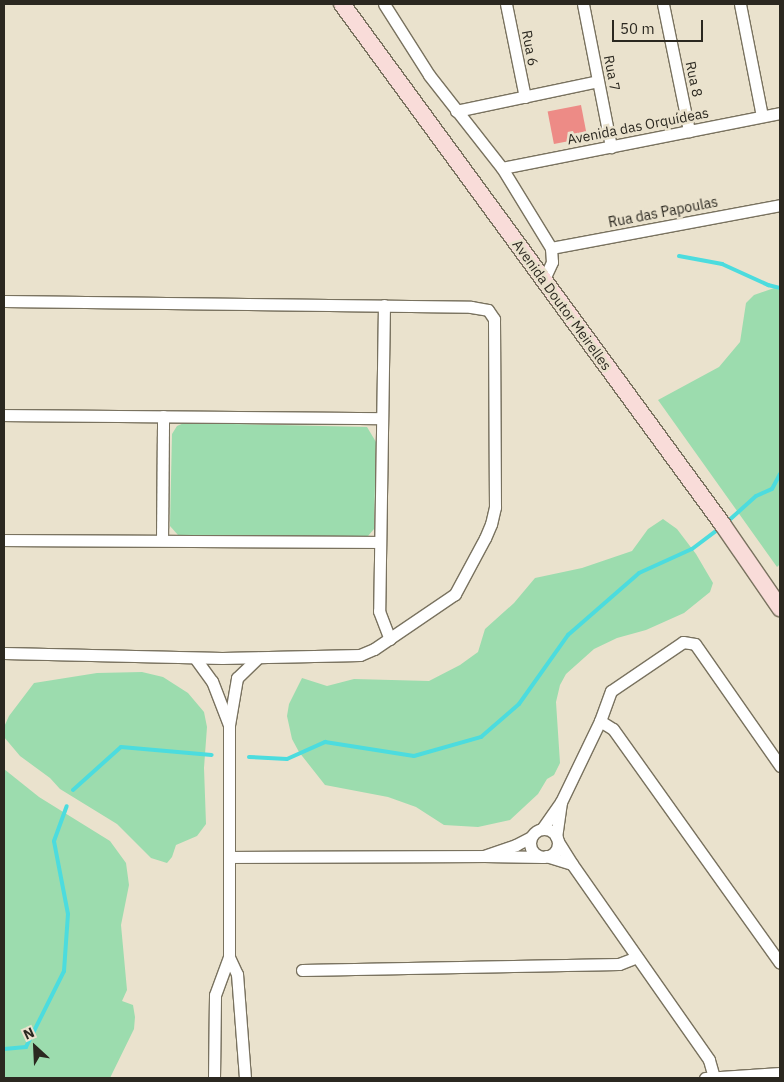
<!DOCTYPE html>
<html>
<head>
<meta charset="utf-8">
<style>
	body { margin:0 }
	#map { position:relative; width:784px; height:1082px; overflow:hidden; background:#eae2cd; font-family:"IBM Plex Sans",sans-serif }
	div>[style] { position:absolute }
	.green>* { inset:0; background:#9cdcae }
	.stream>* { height:4px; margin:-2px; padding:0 2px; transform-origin:2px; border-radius:2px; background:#4cdcde }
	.building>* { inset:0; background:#ed8b86; transform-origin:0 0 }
	.roads { filter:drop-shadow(1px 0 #79725f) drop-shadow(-1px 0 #79725f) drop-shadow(0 1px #79725f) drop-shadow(0 -1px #79725f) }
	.street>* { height:11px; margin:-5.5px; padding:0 5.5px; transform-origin:5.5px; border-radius:5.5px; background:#fff }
	.street>.ring { margin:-5.5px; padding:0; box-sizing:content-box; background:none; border:11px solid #fff; border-radius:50% }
	.secondary>* { height:16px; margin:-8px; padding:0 8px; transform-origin:8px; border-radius:8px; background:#f9dcd9 }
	span { translate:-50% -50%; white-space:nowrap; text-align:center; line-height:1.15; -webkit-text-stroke:5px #eae2cd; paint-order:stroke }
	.street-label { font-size:14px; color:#2b2820 }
	.frame { position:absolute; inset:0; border:5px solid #2b2820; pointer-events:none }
	.north { position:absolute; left:10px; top:1022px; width:50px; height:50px; -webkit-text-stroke:4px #eae2cd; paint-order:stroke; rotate:335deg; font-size:14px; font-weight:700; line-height:20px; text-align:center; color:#2b2820 }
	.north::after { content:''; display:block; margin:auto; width:18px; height:22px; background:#2b2820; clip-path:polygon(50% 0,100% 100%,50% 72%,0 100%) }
	.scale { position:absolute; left:612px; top:20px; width:91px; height:22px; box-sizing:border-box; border:2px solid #2b2820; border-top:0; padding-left:6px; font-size:15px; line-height:18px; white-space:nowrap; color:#2b2820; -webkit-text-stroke:4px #eae2cd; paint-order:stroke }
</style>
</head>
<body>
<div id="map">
	<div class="green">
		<div style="clip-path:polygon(780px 286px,780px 564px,777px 567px,658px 400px,719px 367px,740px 342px,746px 303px,754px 295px)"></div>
		<div style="clip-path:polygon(184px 423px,367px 427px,376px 442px,374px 529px,368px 536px,185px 537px,178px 535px,170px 526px,172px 434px,177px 426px)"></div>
		<div style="clip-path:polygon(663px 519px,677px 529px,696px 554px,713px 583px,710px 592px,684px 613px,646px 630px,617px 638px,594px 649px,566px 674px,560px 685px,556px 702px,560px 763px,554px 775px,547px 779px,538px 794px,510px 820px,478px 827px,444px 825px,416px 807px,388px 797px,325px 785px,299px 752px,292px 739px,287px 716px,289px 704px,302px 678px,327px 686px,354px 679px,429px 681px,460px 665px,478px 652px,485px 629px,514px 603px,535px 578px,582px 568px,632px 551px,648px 529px)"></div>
		<div style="clip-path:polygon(142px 672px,163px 677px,188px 693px,204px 712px,207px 727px,204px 768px,206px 824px,197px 836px,176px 845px,172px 857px,167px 863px,151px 858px,117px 824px,60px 789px,50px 778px,20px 756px,4px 737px,4px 727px,9px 716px,34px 683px,97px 673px)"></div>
		<div style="clip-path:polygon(4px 769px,39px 797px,110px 841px,126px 863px,129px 885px,121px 925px,127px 990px,122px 1001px,133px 1005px,135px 1017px,134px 1029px,110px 1078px,4px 1078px)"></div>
	</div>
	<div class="stream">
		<div style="left:679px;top:256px;width:44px;rotate:10.5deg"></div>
		<div style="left:722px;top:264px;width:51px;rotate:24.5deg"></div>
		<div style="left:768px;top:285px;width:12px;rotate:14deg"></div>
		<div style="left:726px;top:523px;width:40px;rotate:-42deg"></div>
		<div style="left:756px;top:496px;width:17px;rotate:-24deg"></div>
		<div style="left:772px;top:489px;width:17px;rotate:-62deg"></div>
		<div style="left:249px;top:757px;width:38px;rotate:3deg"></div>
		<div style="left:287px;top:759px;width:42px;rotate:-24.1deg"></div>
		<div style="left:325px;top:742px;width:90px;rotate:8.9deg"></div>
		<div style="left:414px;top:756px;width:70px;rotate:-15.8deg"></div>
		<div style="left:481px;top:737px;width:50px;rotate:-41deg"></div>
		<div style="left:519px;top:704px;width:85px;rotate:-54.6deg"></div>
		<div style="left:568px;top:635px;width:94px;rotate:-41.1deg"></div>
		<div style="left:639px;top:573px;width:58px;rotate:-24.4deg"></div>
		<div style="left:692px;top:549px;width:36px;rotate:-37deg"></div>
		<div style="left:73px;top:790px;width:64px;rotate:-41.9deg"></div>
		<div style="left:121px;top:747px;width:91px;rotate:5deg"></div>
		<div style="left:4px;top:1049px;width:22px;rotate:-5deg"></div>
		<div style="left:26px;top:1047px;width:85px;rotate:-63.4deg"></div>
		<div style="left:64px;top:971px;width:57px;rotate:-86deg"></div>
		<div style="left:68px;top:914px;width:74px;rotate:-100.9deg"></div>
		<div style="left:54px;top:841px;width:37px;rotate:-70deg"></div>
	</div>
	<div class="building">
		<div style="left:581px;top:105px;width:33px;height:34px;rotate:79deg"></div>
	</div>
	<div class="roads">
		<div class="street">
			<div style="left:384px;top:4px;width:84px;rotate:57.6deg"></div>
			<div style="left:429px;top:75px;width:118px;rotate:51.9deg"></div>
			<div style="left:502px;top:168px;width:94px;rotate:58.5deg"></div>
			<div style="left:551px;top:248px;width:14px;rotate:86deg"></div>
			<div style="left:552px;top:262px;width:19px;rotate:115deg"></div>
			<div style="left:506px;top:4px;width:95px;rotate:78.5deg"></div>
			<div style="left:583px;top:4px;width:146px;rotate:78.9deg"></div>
			<div style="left:663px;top:4px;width:130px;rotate:78.4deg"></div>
			<div style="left:740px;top:4px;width:114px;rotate:78.9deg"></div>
			<div style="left:456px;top:111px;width:145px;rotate:-11.9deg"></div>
			<div style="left:502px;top:168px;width:283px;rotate:-11.2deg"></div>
			<div style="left:551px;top:248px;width:233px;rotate:-10.6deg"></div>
			<div style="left:4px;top:301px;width:467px;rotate:0.7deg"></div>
			<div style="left:471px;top:307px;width:17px;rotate:10deg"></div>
			<div style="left:488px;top:310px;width:11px;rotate:56deg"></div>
			<div style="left:494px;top:319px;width:188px;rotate:89.7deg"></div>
			<div style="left:495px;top:507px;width:17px;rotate:103deg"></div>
			<div style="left:491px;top:524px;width:15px;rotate:113deg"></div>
			<div style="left:485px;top:538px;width:64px;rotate:118.2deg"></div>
			<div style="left:455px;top:594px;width:98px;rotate:145.8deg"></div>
			<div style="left:374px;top:649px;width:15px;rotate:157deg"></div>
			<div style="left:360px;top:655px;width:138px;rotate:178.8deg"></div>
			<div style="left:222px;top:658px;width:218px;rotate:-178.7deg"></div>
			<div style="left:384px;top:305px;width:306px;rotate:90.9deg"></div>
			<div style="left:379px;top:611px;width:30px;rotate:69deg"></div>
			<div style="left:4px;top:415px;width:378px;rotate:0.5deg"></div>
			<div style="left:4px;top:540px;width:376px;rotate:0.3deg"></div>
			<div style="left:162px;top:540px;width:124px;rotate:-89.5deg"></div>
			<div style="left:195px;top:658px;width:29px;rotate:54deg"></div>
			<div style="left:212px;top:681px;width:47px;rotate:68.9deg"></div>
			<div style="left:229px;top:725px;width:48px;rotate:-80.3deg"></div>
			<div style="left:237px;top:678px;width:29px;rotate:-44deg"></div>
			<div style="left:600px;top:721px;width:15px;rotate:32deg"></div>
			<div style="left:613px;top:729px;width:287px;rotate:54.5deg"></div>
			<div style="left:561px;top:802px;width:90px;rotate:-64.3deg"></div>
			<div style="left:600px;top:721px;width:32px;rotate:-70deg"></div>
			<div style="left:611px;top:691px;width:87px;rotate:-34.2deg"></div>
			<div style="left:683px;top:642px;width:12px;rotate:9deg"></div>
			<div style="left:695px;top:644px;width:149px;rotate:55.1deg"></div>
			<div style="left:542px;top:829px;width:33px;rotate:-55deg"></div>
			<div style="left:561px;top:802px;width:35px;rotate:98deg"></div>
			<div class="ring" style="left:530px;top:829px;width:17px;height:17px"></div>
			<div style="left:531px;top:837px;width:17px;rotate:152deg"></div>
			<div style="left:516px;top:845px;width:34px;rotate:161deg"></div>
			<div style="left:484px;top:856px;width:59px;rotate:1deg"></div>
			<div style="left:546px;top:856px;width:27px;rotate:17deg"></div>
			<div style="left:572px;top:864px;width:26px;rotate:-122deg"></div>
			<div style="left:229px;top:857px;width:255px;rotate:-0.2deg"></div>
			<div style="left:572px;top:864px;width:239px;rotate:55deg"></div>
			<div style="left:709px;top:1060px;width:19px;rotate:74deg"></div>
			<div style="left:229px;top:957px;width:19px;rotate:65deg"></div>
			<div style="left:237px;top:974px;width:104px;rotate:85.6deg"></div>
			<div style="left:302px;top:970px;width:317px;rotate:-1.1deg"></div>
			<div style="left:619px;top:964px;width:19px;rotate:-21deg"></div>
			<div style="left:214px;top:1078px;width:83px;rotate:-89.3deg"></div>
			<div style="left:215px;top:995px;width:40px;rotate:-69.8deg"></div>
			<div style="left:229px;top:957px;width:232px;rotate:-90deg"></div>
			<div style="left:705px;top:1078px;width:75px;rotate:-3.8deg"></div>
		</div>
		<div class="secondary">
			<div style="left:342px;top:4px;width:645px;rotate:53.82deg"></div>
			<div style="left:723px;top:525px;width:101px;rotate:55.5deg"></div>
		</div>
	</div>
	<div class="street-label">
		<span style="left:530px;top:48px;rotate:79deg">Rua 6</span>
		<span style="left:612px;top:73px;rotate:79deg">Rua 7</span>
		<span style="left:694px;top:79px;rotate:78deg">Rua 8</span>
		<span style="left:638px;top:126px;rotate:-11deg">Avenida das Orquídeas</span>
		<span style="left:663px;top:212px;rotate:-11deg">Rua das Papoulas</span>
		<span style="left:562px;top:305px;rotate:54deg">Avenida Doutor Meirelles</span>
	</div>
	<div class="frame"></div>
	<div class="north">N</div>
	<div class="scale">50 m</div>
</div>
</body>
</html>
